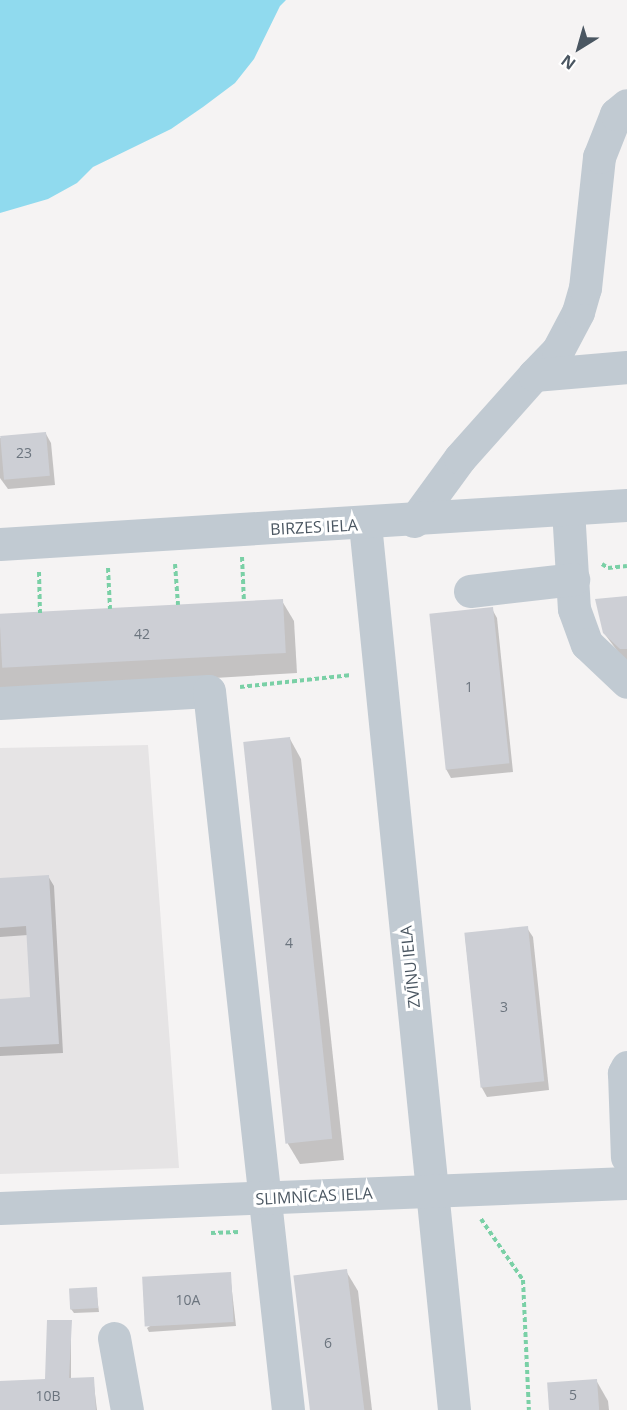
<!DOCTYPE html>
<html>
<head>
<meta charset="utf-8">
<style>
	body { margin:0 }
	#map { position:relative; width:627px; height:1410px; overflow:hidden; background:#f5f3f3; font-family:"Open Sans",sans-serif }
	div>[style] { position:absolute }
	.education>* { inset:0; background:#e6e4e5 }
	.water>* { inset:0; background:#90daee }
	.shadow>* { inset:0; background:#0003 }
	.building>* { inset:0; background:#cdcfd5; transform-origin:0 0 }
	.path>* { height:4px; margin-top:-2px; transform-origin:0; background:repeating-linear-gradient(90deg,#7ad0a6 0 4.5px,transparent 0 7.5px) }
	.minor>* { height:33px; margin:-16.5px; padding:0 16.5px; transform-origin:16.5px; border-radius:16.5px; background:#c1cad2 }
	span { translate:-50% -50%; white-space:nowrap; text-align:center; line-height:1.15; -webkit-text-stroke:6px #fff; paint-order:stroke }
	.number-label { font-size:14px; color:#6b747e }
	.number-label span { -webkit-text-stroke-width:0 }
	.street-label { font-size:16px; color:#4a5661 }
	.north { position:absolute; left:549px; top:18px; width:60px; height:60px; -webkit-text-stroke:4px #fff; paint-order:stroke; rotate:217deg; font-size:16px; font-weight:700; line-height:24px; text-align:center; color:#4a5661 }
	.north::after { content:''; display:block; margin:auto; width:21px; height:27px; background:#4a5661; clip-path:polygon(50% 0,100% 100%,50% 72%,0 100%) }
</style>
</head>
<body>
<div id="map">
	<div class="education">
		<div style="clip-path:polygon(148px 745px,179px 1168px,0 1174px,0 748px)"></div>
	</div>
	<div class="water">
		<div style="clip-path:polygon(0 0,286px 0,280px 6px,254px 59px,235px 83px,203px 107px,171px 129px,93px 167px,77px 183px,48px 199px,0 213px)"></div>
	</div>
	<div class="shadow">
		<div style="clip-path:polygon(46px 434px,51px 443px,55px 485px,8px 489px,0 478px,0 438px)"></div>
		<div style="clip-path:polygon(627px 597px,627px 664px,604px 633px)"></div>
		<div style="clip-path:polygon(282px 601px,294px 621px,297px 673px,0 691px,0 617px)"></div>
		<div style="clip-path:polygon(492px 609px,497px 618px,513px 772px,451px 778px,446px 769px)"></div>
		<div style="clip-path:polygon(290px 739px,301px 759px,344px 1160px,300px 1164px,288px 1144px)"></div>
		<div style="clip-path:polygon(48px 876px,54px 886px,63px 1053px,0 1056px,0 1000px,31px 998px,28px 935px,0 937px,0 879px)"></div>
		<div style="clip-path:polygon(527px 928px,533px 937px,549px 1090px,487px 1097px,482px 1088px,465px 935px)"></div>
		<div style="clip-path:polygon(346px 1271px,358px 1291px,372px 1410px,310px 1410px)"></div>
		<div style="clip-path:polygon(230px 1274px,236px 1326px,149px 1332px,147px 1328px)"></div>
		<div style="clip-path:polygon(96px 1289px,99px 1312px,74px 1313px,71px 1309px)"></div>
		<div style="clip-path:polygon(71px 1322px,71px 1379px,93px 1378px,97px 1410px,1px 1410px,0 1383px,47px 1381px)"></div>
		<div style="clip-path:polygon(596px 1380px,608px 1401px,609px 1410px,550px 1410px)"></div>
	</div>
	<div class="building">
		<div style="left:46px;top:432px;width:44px;height:46px;rotate:85deg"></div>
		<div style="clip-path:polygon(627px 596px,627px 649px,620px 649px,603px 633px,595px 599px)"></div>
		<div style="left:283px;top:599px;width:54px;height:284px;rotate:87deg"></div>
		<div style="left:493px;top:607px;width:157px;height:64px;rotate:84deg"></div>
		<div style="left:290px;top:737px;width:404px;height:47px;rotate:84deg"></div>
		<div style="clip-path:polygon(49px 875px,59px 1044px,0 1047px,0 999px,30px 997px,26px 926px,0 928px,0 878px)"></div>
		<div style="left:528px;top:926px;width:156px;height:64px;rotate:84deg"></div>
		<div style="left:347px;top:1269px;width:142px;height:54px;rotate:83deg"></div>
		<div style="left:231px;top:1272px;width:50px;height:89px;rotate:87deg"></div>
		<div style="left:97px;top:1287px;width:21px;height:28px;rotate:87deg"></div>
		<div style="clip-path:polygon(47px 1320px,72px 1320px,69px 1378px,94px 1377px,96px 1410px,0 1410px,0 1381px,45px 1379px)"></div>
		<div style="left:597px;top:1379px;width:31px;height:50px;rotate:86deg"></div>
	</div>
	<div class="path">
		<div style="left:242px;top:557px;width:45px;rotate:87.5deg"></div>
		<div style="left:175px;top:564px;width:41px;rotate:85.8deg"></div>
		<div style="left:602px;top:564px;width:7px;rotate:34deg"></div>
		<div style="left:608px;top:568px;width:19px;rotate:-6deg"></div>
		<div style="left:108px;top:568px;width:41px;rotate:87.2deg"></div>
		<div style="left:39px;top:572px;width:41px;rotate:88.6deg"></div>
		<div style="left:240px;top:687px;width:112px;rotate:-6.2deg"></div>
		<div style="left:481px;top:1219px;width:74px;rotate:55.5deg"></div>
		<div style="left:523px;top:1280px;width:130px;rotate:87.4deg"></div>
		<div style="left:211px;top:1233px;width:28px;rotate:-2deg"></div>
	</div>
	<div class="minor">
		<div style="left:534px;top:375px;width:35px;rotate:-46deg"></div>
		<div style="left:558px;top:350px;width:43px;rotate:-62.2deg"></div>
		<div style="left:578px;top:312px;width:25px;rotate:-74deg"></div>
		<div style="left:585px;top:288px;width:132px;rotate:-83.9deg"></div>
		<div style="left:599px;top:157px;width:46px;rotate:-68.4deg"></div>
		<div style="left:616px;top:114px;width:14px;rotate:-39deg"></div>
		<div style="left:568px;top:509px;width:100px;rotate:86.6deg"></div>
		<div style="left:574px;top:609px;width:37px;rotate:70deg"></div>
		<div style="left:587px;top:644px;width:55px;rotate:43.5deg"></div>
		<div style="left:414px;top:521px;width:78px;rotate:-53.9deg"></div>
		<div style="left:460px;top:458px;width:111px;rotate:-48.3deg"></div>
		<div style="left:534px;top:375px;width:93px;rotate:-4.9deg"></div>
		<div style="left:365px;top:524px;width:890px;rotate:84.26deg"></div>
		<div style="left:0;top:544px;width:628px;rotate:-3.56deg"></div>
		<div style="left:470px;top:591px;width:104px;rotate:-6.6deg"></div>
		<div style="left:0;top:703px;width:209px;rotate:-3.3deg"></div>
		<div style="left:209px;top:691px;width:723px;rotate:83.73deg"></div>
		<div style="left:627px;top:1067px;width:7px;rotate:117deg"></div>
		<div style="left:624px;top:1073px;width:84px;rotate:88deg"></div>
		<div style="left:0;top:1208px;width:627px;rotate:-2.28deg"></div>
		<div style="left:114px;top:1338px;width:73px;rotate:79.8deg"></div>
	</div>
	<div class="number-label">
		<span style="left:24px;top:453px">23</span>
		<span style="left:142px;top:634px">42</span>
		<span style="left:469px;top:687px">1</span>
		<span style="left:289px;top:943px">4</span>
		<span style="left:504px;top:1007px">3</span>
		<span style="left:188px;top:1300px">10A</span>
		<span style="left:328px;top:1343px">6</span>
		<span style="left:573px;top:1395px">5</span>
		<span style="left:48px;top:1396px">10B</span>
	</div>
	<div class="street-label">
		<span style="left:314px;top:527px;rotate:-3deg">BIRZES IELA</span>
		<span style="left:410px;top:967px;rotate:-96deg">ZVĪŅU IELA</span>
		<span style="left:314px;top:1196px;rotate:-3deg">SLIMNĪCAS IELA</span>
	</div>
	<div class="north">N</div>
</div>
</body>
</html>
